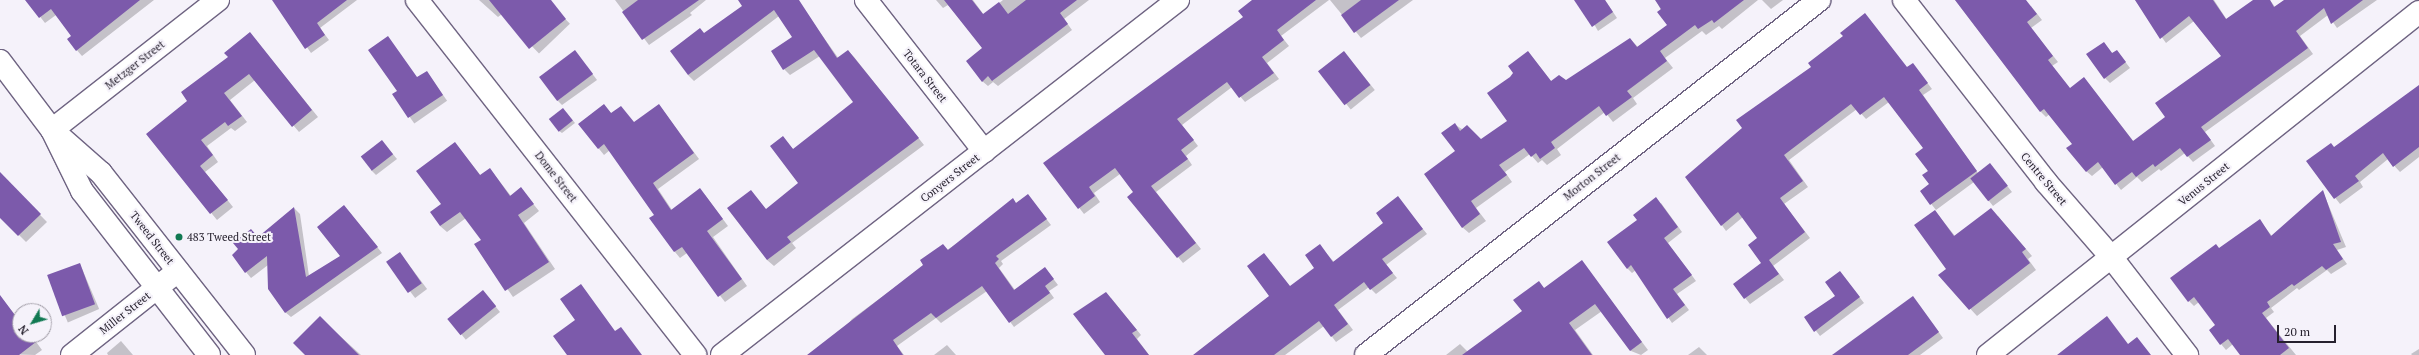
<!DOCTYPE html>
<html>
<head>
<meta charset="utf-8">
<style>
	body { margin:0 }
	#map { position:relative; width:2419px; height:355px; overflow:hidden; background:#f5f2fa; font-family:"PT Serif",serif }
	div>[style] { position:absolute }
	.shadow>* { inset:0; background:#0003; transform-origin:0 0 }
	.building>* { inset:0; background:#7c5aab; transform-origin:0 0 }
	.roads { filter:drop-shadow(1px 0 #6f6482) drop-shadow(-1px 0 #6f6482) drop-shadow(0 1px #6f6482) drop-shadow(0 -1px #6f6482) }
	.minor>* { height:22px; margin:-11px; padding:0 11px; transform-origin:11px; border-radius:11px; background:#fff }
	.major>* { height:22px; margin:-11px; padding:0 11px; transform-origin:11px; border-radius:11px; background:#fff }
	.dots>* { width:11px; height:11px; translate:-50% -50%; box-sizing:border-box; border:2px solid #f5f2fa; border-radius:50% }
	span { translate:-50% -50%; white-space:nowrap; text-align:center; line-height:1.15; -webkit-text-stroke:4px #f5f2fa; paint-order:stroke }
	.street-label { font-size:11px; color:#26212e }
	.poi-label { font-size:11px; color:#26212e }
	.left { translate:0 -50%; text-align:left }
	.north { position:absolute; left:12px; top:303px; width:40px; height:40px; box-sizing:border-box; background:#f5f2fa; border:1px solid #a29ea8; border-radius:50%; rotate:232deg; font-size:11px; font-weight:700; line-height:16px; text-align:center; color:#26212e }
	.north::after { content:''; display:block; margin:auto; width:14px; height:18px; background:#117952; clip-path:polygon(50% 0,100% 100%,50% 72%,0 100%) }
	.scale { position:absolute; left:2277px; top:325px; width:59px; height:18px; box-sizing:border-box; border:2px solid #26212e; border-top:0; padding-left:5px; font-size:12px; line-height:14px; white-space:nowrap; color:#26212e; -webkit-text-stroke:3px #f5f2fa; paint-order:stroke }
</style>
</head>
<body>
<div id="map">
	<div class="shadow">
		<div style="clip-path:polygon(27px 0,154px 0,82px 56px,68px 40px,73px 36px,56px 15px,45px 23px)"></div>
		<div style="clip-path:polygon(274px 0,357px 0,320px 28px,329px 40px,311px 53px)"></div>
		<div style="clip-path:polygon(479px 0,508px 0,513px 6px,498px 17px)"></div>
		<div style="left:547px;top:0;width:33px;height:43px;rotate:46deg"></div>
		<div style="clip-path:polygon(615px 0,706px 0,690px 13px,692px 15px,649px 45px)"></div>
		<div style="clip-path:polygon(739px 0,797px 0,839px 59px,848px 51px,854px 57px,924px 145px,792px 243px,796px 248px,774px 266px,767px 260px,751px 191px,766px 210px,799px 184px,783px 138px,794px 150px,855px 102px,820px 56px,790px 75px,784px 69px,793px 38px,779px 16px,694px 81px,688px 75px,705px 34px,744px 7px)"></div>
		<div style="clip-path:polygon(936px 0,973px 0,984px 15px,1003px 0,1089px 0,1064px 19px,1072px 30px,998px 86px,993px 82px,988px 86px,982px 81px,984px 49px,948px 5px,943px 8px)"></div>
		<div style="clip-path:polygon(1254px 0,1329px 0,1281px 36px,1289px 46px,1267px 63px,1279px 79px,1245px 102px,1232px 87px,1182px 125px,1198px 146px,1186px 156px,1192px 165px,1156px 192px,1201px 249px,1183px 263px,1128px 197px,1134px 193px,1120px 174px,1094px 193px,1100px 202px,1084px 214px,1045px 164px,1244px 17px)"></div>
		<div style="clip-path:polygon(1330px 0,1413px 0,1361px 38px)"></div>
		<div style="clip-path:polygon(1580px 0,1605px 0,1617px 18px,1598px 31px)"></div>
		<div style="clip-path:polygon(1656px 0,1758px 0,1722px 29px,1719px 26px,1706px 35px,1702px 31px,1665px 58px,1673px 68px,1633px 98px,1637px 104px,1613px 122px,1605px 112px,1557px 149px,1561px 155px,1547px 165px,1542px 160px,1538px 163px,1530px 154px,1505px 172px,1512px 182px,1476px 208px,1486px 221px,1469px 233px,1462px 227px,1454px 124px,1481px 141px,1508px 121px,1511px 77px,1528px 52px,1552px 82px,1566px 81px,1630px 39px,1638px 47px,1668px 25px)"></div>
		<div style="clip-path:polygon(1762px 0,1783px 0,1771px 9px)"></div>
		<div style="clip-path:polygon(1955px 0,2009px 0,2031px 6px,2042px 20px,2031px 28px,2058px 62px,2052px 66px,2070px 89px,2084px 78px,2134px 142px,2167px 117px,2223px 56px,2194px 21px,2166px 43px,2135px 0,2214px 0,2227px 20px,2255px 0,2270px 0,2275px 7px,2285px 0,2377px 0,2337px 28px,2328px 15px,2300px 36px,2313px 54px,2205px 132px,2215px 146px,2193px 162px,2185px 153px,2161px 171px,2159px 169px,2142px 182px,2137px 177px,2121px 190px,2103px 167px,2092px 176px,2086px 171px,2073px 144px,2050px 114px,2046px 117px,2041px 112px)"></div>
		<div style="clip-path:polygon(250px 33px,318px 117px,299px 132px,255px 80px,230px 100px,247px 122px,235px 131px,231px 128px,207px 146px,218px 162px,205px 172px,233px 207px,217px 220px,147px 134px,189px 101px)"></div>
		<div style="clip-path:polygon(2104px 43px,2113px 54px,2117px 51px,2130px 68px,2110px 83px,2105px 78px)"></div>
		<div style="clip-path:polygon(575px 51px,597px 80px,562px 105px,557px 100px)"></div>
		<div style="left:1344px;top:52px;width:49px;height:31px;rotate:51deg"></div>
		<div style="clip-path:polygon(1913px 64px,1932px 89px,1923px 95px,1978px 173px,1990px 164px,2012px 192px,1993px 206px,1974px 182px,1936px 210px,1921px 191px,1930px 185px,1924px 148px,1889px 102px,1866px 119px,1857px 109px,1789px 160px,1808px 187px,1784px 204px,1810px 238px,1773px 266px,1784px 280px,1750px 304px,1734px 284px,1762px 263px,1758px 238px,1743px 217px,1726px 231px,1687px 177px)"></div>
		<div style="left:427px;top:72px;width:35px;height:40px;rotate:55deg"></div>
		<div style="clip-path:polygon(2419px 87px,2419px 157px,2400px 172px,2388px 159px,2360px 182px,2363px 187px,2340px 204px,2308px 162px,2334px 148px)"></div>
		<div style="clip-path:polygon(604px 105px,612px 114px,635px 123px,659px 105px,699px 159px,658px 189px,672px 210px,705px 195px,728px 226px,713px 237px,747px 286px,725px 302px,687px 253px,680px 258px,675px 252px,651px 218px,655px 215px,610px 150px,604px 155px,579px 124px)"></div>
		<div style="clip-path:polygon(566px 112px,575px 123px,562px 133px,559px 131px)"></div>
		<div style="clip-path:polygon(382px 141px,397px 159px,376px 175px,371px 170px)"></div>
		<div style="clip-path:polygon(455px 143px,481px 176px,490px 169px,511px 196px,521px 189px,539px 211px,524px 223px,555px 269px,513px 297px,476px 244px,482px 240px,466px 218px,447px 232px,440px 226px)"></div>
		<div style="clip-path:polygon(0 174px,47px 222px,26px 242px,0 216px)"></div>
		<div style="clip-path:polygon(2323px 192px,2346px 247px,2337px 250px,2347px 264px,2331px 274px,2327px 270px,2299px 290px,2297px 288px,2271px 308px,2274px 312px,2266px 318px,2296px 355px,2241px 355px,2233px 344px,2226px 350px,2210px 331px,2217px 325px,2199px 302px,2194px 306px,2189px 301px,2219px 249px,2260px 221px,2272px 236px)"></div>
		<div style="clip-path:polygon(1028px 195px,1051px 225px,1001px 261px,1003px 264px,999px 268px,1015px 290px,1045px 268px,1058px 285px,1049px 291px,1054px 298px,1014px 327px,987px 291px,941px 323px,936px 318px,897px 346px,904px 355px,811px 355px,840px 334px,852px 319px,925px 265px)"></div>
		<div style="clip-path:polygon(1398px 198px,1427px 234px,1386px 265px,1397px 278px,1376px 294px,1369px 287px,1338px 310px,1353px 330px,1336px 342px,1324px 326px,1285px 355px,1195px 355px,1270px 296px,1291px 287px,1316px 268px,1320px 246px,1334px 262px,1384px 223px)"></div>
		<div style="clip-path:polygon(1661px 203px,1682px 232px,1668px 243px,1696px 281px,1677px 294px,1689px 310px,1672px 323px,1636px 270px,1632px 273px,1627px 268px)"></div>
		<div style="clip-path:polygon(294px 208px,300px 214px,309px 276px,341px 256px,349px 212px,382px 253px,291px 317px,285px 312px,268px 265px,251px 278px,246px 272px,240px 250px,251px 230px,258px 238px)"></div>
		<div style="clip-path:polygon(1935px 211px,1955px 236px,1998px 216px,2032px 256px,2028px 259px,2036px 270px,1977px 316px,1939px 275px,1947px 269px)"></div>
		<div style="left:400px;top:253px;width:45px;height:15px;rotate:53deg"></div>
		<div style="clip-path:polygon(1582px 262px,1648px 350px,1641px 355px,1631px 351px,1602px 311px,1575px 330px,1593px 355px,1446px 355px,1460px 344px,1468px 352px,1523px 311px,1539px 283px,1545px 289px)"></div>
		<div style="left:80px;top:264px;width:49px;height:34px;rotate:67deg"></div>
		<div style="clip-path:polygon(1840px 272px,1864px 303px,1820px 336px,1806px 318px,1836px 296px)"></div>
		<div style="left:483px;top:291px;width:27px;height:44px;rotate:51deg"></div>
		<div style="clip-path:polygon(0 296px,20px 321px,20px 335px,31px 335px,42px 350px,35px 355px,0 354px)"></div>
		<div style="clip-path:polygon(1111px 298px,1141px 335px,1137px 339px,1149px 355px,1106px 355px)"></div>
		<div style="clip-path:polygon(1917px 302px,1943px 338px,1920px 355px,1834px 355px)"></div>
		<div style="clip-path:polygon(320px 318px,361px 355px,306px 355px)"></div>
		<div style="clip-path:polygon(121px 341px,133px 355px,108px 355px,107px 353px)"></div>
		<div style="clip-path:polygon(947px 345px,956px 355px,934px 355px)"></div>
		<div style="clip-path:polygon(1699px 347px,1707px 355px,1688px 355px)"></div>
		<div style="clip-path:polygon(2419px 349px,2419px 355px,2412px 355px,2411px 354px)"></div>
	</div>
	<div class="building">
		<div style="clip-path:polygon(25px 0,140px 0,76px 51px,67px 39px,71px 36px,51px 9px,39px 18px)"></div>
		<div style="clip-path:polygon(272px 0,347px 0,317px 23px,325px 35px,305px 49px)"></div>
		<div style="clip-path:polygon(489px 0,551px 0,566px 19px,529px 49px)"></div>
		<div style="clip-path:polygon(638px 0,699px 0,642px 40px,622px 12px)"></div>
		<div style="clip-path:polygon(738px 0,799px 0,837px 58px,848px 50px,919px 138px,787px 237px,791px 242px,767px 260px,727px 208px,751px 190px,766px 209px,798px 183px,770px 146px,783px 136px,793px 149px,853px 102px,814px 50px,783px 70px,771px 51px,792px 37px,774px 10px,688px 75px,670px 51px,700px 28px,704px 33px,742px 6px)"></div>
		<div style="clip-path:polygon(944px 0,972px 0,983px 14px,999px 2px,1008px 14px,1026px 0,1077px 0,1060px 13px,1068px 24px,992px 81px,988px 76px,982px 82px,966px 61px,982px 48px)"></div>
		<div style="clip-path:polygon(1252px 0,1316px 0,1277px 30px,1284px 40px,1262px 57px,1274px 73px,1239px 98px,1227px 82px,1177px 119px,1194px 140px,1181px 150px,1188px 159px,1151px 186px,1196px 243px,1177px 258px,1127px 197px,1133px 192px,1115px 168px,1089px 187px,1095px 196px,1078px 209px,1043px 163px,1243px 17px,1238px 11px)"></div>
		<div style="clip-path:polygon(1361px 0,1399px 0,1354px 33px,1341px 15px)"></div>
		<div style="clip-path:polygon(1574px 0,1605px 0,1613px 12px,1592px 27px)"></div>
		<div style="clip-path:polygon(1655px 0,1744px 0,1714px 23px,1712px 20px,1698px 29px,1695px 25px,1660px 51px,1667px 61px,1627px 91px,1632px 97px,1606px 116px,1599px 106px,1551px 142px,1555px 148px,1540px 159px,1536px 153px,1531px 157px,1524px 148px,1499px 165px,1507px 175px,1471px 201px,1480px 214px,1462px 228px,1424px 174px,1455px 151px,1441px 133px,1455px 123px,1460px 131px,1467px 125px,1481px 139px,1507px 121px,1487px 93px,1510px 77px,1513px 73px,1508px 66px,1528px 51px,1551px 81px,1559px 75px,1566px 80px,1630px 38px,1637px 47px,1667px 25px,1657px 12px,1661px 9px)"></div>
		<div style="clip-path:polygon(1955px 0,2026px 0,2037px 14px,2027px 22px,2053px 56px,2048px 60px,2070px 88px,2084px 77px,2133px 141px,2165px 117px,2155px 103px,2221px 56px,2189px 16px,2160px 39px,2135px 0,2213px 0,2226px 19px,2253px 0,2270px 0,2274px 7px,2284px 0,2363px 0,2331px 24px,2324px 8px,2296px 31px,2308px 48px,2201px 127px,2211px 140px,2187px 157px,2180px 148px,2155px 167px,2153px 164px,2136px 177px,2132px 172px,2115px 185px,2098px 162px,2086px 172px,2066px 148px,2072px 144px,2044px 109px,2040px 112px)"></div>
		<div style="clip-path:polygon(1865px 13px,1907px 67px,1913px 63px,1928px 83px,1919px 90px,1977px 171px,1930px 205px,1920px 191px,1929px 184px,1922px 175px,1928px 171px,1915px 154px,1923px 148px,1884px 97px,1860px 115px,1851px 104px,1784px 155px,1803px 181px,1780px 198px,1805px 232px,1769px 260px,1779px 274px,1744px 299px,1733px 284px,1761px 263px,1748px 245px,1757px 238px,1738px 212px,1721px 226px,1685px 177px,1742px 128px,1736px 120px,1811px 67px,1808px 63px,1843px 36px,1840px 33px)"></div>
		<div style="clip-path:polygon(250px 32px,312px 110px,292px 127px,249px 74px,224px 93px,242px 116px,228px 126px,225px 122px,201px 140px,213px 155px,200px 166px,228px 200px,210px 214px,146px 134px,187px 101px,181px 92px,228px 57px,224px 53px)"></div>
		<div style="clip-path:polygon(388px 36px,417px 77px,427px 71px,443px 95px,408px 118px,392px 94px,397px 91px,368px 50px)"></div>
		<div style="clip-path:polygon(2104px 42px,2112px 53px,2117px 50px,2126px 62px,2104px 79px,2086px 54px)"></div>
		<div style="left:575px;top:50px;width:30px;height:45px;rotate:53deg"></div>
		<div style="left:1344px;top:51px;width:43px;height:33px;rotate:52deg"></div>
		<div style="clip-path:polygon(2419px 85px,2419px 147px,2393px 167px,2383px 153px,2355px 176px,2359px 181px,2334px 199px,2306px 161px,2331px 143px,2334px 147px)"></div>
		<div style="clip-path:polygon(604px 104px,611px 113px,621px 106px,634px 122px,659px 104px,694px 153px,653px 183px,671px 210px,700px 188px,723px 219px,707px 231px,742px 279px,718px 297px,682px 247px,674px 252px,649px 218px,654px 215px,604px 144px,598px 149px,578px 124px)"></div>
		<div style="left:563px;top:108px;width:16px;height:18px;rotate:52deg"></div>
		<div style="left:382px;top:140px;width:18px;height:27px;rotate:52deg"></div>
		<div style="clip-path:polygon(455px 142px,480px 175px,490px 168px,510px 196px,521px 187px,534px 204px,518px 215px,549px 262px,505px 291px,474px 244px,481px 240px,460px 212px,440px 226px,430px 212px,441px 204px,416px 171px)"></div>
		<div style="left:1990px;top:163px;width:29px;height:25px;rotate:52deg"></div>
		<div style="clip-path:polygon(0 172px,41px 214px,18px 236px,0 218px)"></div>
		<div style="clip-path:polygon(2323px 190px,2341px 242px,2333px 244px,2343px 259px,2326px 270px,2322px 266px,2294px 286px,2292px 284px,2267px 302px,2270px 307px,2262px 313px,2289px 348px,2280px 355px,2240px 355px,2228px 339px,2220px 345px,2209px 330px,2215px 325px,2194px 297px,2188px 302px,2170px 278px,2216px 244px,2219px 248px,2260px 219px,2271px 236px)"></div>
		<div style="clip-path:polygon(1028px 194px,1047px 219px,996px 256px,999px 259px,995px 263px,1014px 290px,1045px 267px,1054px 279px,1045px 286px,1050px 293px,1009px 323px,982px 286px,936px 318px,931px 313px,893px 340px,903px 355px,807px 355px,923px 265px,920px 260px,943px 244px,948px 250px,1013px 198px,1016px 203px)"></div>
		<div style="clip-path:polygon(1398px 196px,1423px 229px,1382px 259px,1393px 273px,1370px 290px,1364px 282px,1334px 305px,1348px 324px,1331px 337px,1319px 321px,1274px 355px,1193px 355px,1269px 296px,1247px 266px,1264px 253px,1290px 286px,1314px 268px,1305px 255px,1320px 244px,1333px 262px,1383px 223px,1376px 213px)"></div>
		<div style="clip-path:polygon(1656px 197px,1678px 227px,1664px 238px,1692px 275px,1673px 289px,1685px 305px,1667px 319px,1631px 265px,1627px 269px,1607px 242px,1637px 220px,1633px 215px)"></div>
		<div style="clip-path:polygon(344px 205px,378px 247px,285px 313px,268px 289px,267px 256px,245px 273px,232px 255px,238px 249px,233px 243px,251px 229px,258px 237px,294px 207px,306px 277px,340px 256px,317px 227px)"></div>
		<div style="clip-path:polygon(1991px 208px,2026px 249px,2022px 252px,2030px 263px,1969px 310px,1938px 275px,1946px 269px,1914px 225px,1935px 210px,1954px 236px)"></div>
		<div style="left:400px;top:252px;width:38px;height:17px;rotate:55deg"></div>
		<div style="clip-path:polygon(1582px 260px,1642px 342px,1630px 351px,1595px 304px,1569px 323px,1592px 355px,1462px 355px,1522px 311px,1513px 300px,1539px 281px,1544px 288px)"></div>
		<div style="left:80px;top:263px;width:44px;height:35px;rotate:70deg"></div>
		<div style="clip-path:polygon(1840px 271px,1860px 297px,1814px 332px,1804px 317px,1835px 296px,1825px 282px)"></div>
		<div style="clip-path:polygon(581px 284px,615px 331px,621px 327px,642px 355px,567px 355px,553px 336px,575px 320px,560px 299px)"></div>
		<div style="left:483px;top:290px;width:21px;height:46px;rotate:51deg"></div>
		<div style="clip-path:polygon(1106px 292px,1137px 330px,1132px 333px,1149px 355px,1105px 355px,1073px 314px)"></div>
		<div style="clip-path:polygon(0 295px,20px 322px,20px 335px,45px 335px,19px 355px,0 355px)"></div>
		<div style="clip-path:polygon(1913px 296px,1939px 332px,1908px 355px,1832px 355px)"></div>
		<div style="clip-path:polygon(320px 316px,359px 355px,305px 355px,293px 343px)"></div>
		<div style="clip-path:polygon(2107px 316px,2128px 344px,2137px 337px,2151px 355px,2057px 355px)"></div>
	</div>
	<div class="roads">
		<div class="minor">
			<div style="left:417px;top:0;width:451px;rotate:51.9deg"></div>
			<div style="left:866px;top:0;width:192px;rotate:52deg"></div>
			<div style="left:1904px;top:0;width:231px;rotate:52deg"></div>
			<div style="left:2046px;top:182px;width:101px;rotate:49deg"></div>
			<div style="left:2112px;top:258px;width:123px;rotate:52.3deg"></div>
			<div style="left:52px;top:130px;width:211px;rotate:-38.1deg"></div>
			<div style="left:72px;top:355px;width:135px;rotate:-38.4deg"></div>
			<div style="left:722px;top:355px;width:578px;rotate:-37.9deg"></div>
			<div style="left:1366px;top:355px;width:576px;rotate:-38.08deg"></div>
			<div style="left:1988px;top:355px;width:551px;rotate:-38.51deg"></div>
		</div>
		<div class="major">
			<div style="left:0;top:61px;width:86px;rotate:53deg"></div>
			<div style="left:52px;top:130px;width:68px;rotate:63.8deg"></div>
			<div style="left:82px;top:191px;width:207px;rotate:52.2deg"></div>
			<div style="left:59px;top:136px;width:56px;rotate:41.4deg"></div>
			<div style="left:101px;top:173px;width:231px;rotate:51.8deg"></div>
		</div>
	</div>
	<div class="dots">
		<div style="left:179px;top:237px;background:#117952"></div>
	</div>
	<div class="street-label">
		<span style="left:135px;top:65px;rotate:-38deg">Metzger Street</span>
		<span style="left:925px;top:76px;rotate:52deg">Totara Street</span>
		<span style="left:556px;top:177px;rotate:52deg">Dome Street</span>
		<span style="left:1592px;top:177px;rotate:-38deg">Morton Street</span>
		<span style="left:950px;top:178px;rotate:-38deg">Conyers Street</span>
		<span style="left:2044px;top:179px;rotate:50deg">Centre Street</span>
		<span style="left:2204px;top:184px;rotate:-39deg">Venus Street</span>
		<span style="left:152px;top:238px;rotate:52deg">Tweed Street</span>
		<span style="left:125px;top:313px;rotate:-38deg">Miller Street</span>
	</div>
	<div class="poi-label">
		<span class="left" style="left:187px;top:237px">483 Tweed Street</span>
	</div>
	<div class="north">N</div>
	<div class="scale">20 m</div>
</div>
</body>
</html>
